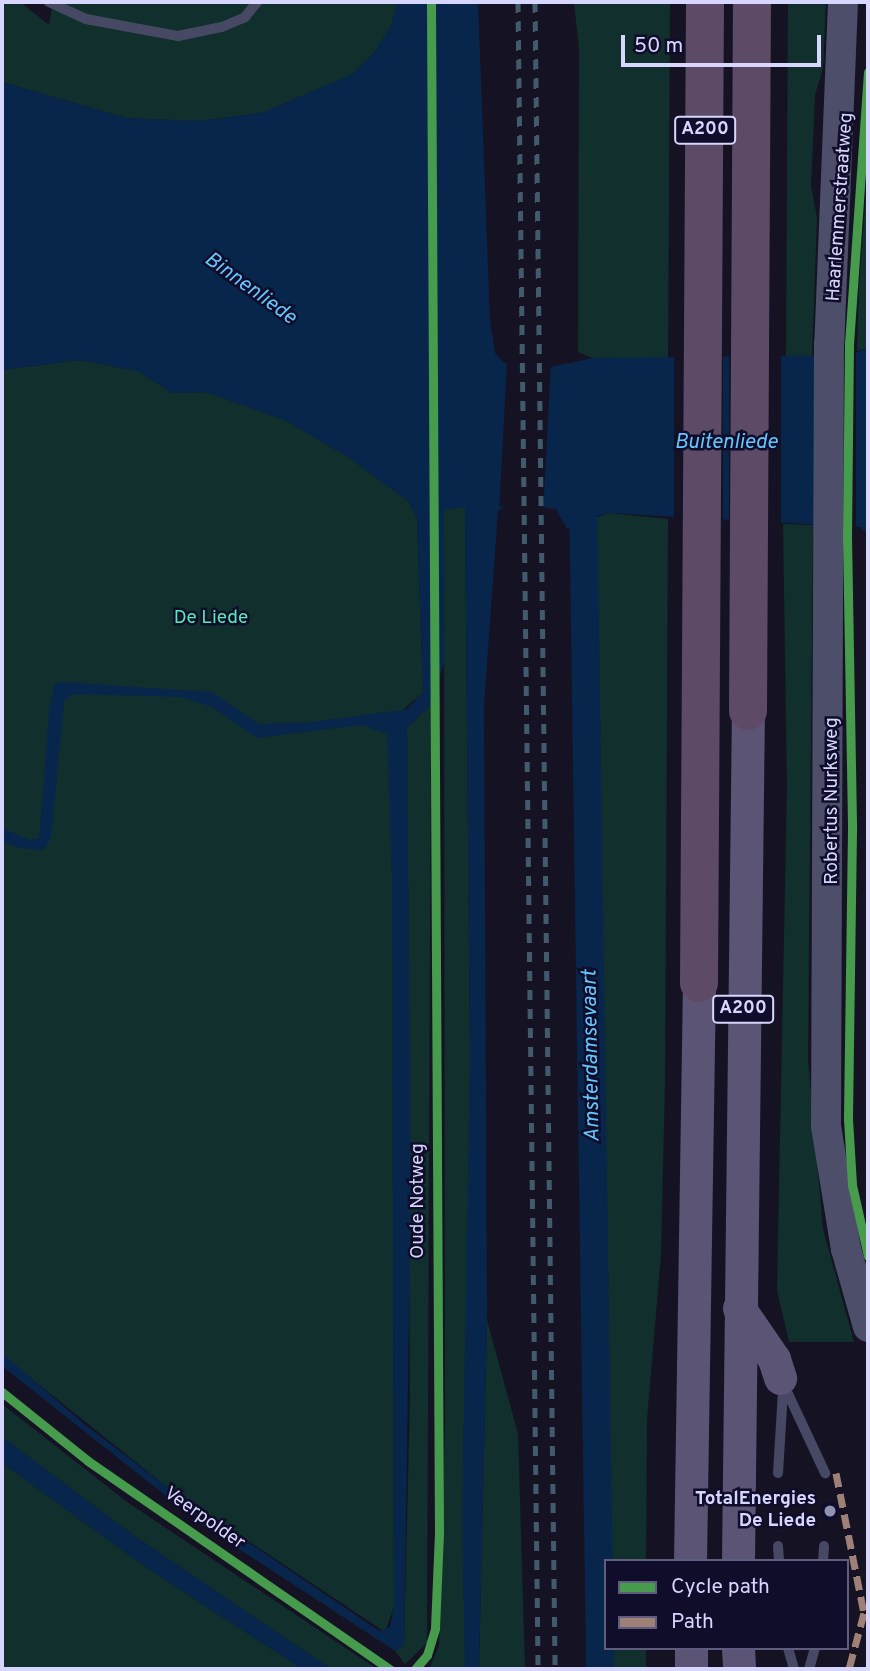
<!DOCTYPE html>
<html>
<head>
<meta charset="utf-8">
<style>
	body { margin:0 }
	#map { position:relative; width:870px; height:1671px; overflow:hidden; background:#151323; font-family:Overpass,sans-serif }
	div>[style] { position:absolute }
	.green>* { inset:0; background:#11302d; transform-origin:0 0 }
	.water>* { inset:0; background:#08264b }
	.pier>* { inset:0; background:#151323; transform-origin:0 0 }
	.canal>* { height:28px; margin:-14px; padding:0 14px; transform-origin:14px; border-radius:14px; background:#08264b }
	.service>* { height:10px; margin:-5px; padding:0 5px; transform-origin:5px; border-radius:5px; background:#474964 }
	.secondary>* { height:30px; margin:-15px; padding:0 15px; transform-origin:15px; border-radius:15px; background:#4c4e6a }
	.primary>* { height:33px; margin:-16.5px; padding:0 16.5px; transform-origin:16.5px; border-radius:16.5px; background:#5c5475 }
	.motorway>* { height:38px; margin:-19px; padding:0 19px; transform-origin:19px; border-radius:19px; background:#5c4a66 }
	.rail>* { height:5px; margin-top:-2.5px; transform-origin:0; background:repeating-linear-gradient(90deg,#415a6c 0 10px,transparent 0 19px) }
	.quiet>* { height:7px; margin-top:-3.5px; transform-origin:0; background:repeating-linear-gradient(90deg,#9e8076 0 14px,transparent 0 21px) }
	.cycleway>* { height:9px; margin:-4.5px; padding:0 4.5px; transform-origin:4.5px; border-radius:4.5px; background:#469c4c }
	.dots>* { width:19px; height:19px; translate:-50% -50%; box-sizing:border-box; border:4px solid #0f0d29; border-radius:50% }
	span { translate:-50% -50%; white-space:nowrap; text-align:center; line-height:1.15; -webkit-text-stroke:5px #0f0d29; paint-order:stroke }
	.shield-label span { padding:2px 5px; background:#0f0d29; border:2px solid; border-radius:5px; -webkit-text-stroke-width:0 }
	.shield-label { font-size:18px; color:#d6d6ff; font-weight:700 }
	.street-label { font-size:19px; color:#d6d6ff }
	.park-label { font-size:19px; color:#54ecb8 }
	.poi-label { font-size:19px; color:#d6d6ff; font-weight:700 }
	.right { translate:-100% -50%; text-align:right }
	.water-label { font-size:21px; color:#64c6ff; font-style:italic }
	.frame { position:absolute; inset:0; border:4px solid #d6d6ff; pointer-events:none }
	.legend { position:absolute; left:604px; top:1559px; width:245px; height:91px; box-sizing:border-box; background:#0f0d29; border:2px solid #5f5d7f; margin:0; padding:9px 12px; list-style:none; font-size:21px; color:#d6d6ff }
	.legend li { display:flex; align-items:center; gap:14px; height:35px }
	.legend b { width:35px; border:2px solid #5f5d7f }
	.scale { position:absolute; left:621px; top:35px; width:200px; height:32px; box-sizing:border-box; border:4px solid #d6d6ff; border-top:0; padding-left:9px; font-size:21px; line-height:24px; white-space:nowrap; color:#d6d6ff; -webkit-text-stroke:5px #0f0d29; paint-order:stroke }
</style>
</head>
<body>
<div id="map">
	<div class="green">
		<div style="clip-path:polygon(2px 2px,20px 2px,49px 25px,53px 2px,397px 2px,391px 26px,374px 53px,351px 75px,262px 113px,198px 121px,126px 118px,2px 82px)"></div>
		<div style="clip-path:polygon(574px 2px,670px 2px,668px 358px,593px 358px,578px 352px,579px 49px)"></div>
		<div style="clip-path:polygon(788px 2px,826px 2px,823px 68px,815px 95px,811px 186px,817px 218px,812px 357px,786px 358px)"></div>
		<div style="clip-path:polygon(868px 171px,868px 348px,857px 351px,859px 286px)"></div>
		<div style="clip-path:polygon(80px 360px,138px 371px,172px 393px,206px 392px,287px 421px,348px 457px,408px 501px,417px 517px,423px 693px,399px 713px,387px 734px,392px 786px,394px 1607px,385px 1632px,167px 1487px,2px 1355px,2px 370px)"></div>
		<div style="clip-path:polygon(465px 507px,470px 1054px,465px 1669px,429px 1669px,439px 1646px,445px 1426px,444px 509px)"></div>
		<div style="clip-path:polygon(608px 513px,668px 519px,665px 1081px,661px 1254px,647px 1419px,646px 1561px,611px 1561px,595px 518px)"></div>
		<div style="clip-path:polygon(783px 524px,813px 525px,808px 1059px,823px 1229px,854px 1342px,789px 1342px,777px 1290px,787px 787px)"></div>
		<div style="clip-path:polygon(431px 705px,427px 1643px,405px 1664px,395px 1651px,404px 1645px,410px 1398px,407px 727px)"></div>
		<div style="clip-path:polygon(487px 1320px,518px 1434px,525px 1669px,479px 1669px)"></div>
		<div style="clip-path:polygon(2px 1404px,127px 1502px,377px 1669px,331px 1669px,136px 1537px,2px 1437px)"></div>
		<div style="clip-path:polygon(2px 1463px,146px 1567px,302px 1669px,2px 1669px)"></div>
		<div style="left:612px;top:1648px;width:34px;height:21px"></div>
	</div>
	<div class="water">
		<div style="clip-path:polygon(397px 2px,478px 2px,490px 321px,495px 353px,504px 363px,550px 367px,593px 358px,850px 355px,868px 348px,868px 534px,860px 527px,608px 513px,596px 516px,595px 525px,567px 529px,556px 509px,509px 503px,498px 511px,484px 705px,487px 1320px,479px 1669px,465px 1669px,462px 1521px,470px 1054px,465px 507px,444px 510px,444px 663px,431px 705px,407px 728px,411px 1188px,404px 1645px,395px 1651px,204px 1526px,2px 1366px,2px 1353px,84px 1424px,167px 1487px,379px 1631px,390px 1627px,394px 1606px,392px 883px,387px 734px,361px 725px,257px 738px,212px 707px,181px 697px,73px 694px,64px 702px,51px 838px,44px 850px,19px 848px,2px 842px,2px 828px,30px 840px,39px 838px,49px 712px,54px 684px,61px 682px,212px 692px,259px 724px,312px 722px,407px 709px,423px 693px,417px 517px,408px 501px,348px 457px,287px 421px,206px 392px,172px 393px,138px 371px,80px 360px,2px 370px,2px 82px,126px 118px,198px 121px,262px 113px,351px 75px,374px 53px,391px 26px)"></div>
		<div style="clip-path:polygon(2px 1437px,136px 1537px,331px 1669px,302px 1669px,146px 1567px,2px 1463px)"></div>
	</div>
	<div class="pier">
		<div style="left:856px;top:348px;width:182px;height:42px;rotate:90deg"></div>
		<div style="left:723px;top:354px;width:171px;height:49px;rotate:90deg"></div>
		<div style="left:729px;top:354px;width:52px;height:171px"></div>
		<div style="left:507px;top:361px;width:44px;height:146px;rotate:3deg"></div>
	</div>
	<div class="canal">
		<div style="left:583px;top:489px;width:1180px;rotate:89.17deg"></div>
	</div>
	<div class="service">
		<div style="left:49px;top:2px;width:41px;rotate:24.7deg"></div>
		<div style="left:86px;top:19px;width:94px;rotate:10.5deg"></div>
		<div style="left:178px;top:36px;width:45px;rotate:-11.6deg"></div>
		<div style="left:222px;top:27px;width:25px;rotate:-23deg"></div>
		<div style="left:245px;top:17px;width:19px;rotate:-51deg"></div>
		<div style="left:782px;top:1381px;width:102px;rotate:64.9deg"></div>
		<div style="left:778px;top:1473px;width:81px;rotate:-86.5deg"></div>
		<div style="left:778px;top:1546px;width:15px;rotate:86deg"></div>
		<div style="left:823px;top:1561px;width:15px;rotate:-86deg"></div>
		<div style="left:788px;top:1648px;width:22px;rotate:74deg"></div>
		<div style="left:809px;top:1669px;width:22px;rotate:-74deg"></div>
	</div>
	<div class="secondary">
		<div style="left:843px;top:2px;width:342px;rotate:92.3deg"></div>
		<div style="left:829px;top:344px;width:782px;rotate:90.22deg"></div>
		<div style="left:826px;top:1126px;width:125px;rotate:80.8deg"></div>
		<div style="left:846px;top:1249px;width:81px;rotate:74.2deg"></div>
	</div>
	<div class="primary">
		<div style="left:739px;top:1308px;width:62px;rotate:55.5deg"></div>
		<div style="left:774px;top:1359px;width:20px;rotate:72deg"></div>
		<div style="left:690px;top:1561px;width:578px;rotate:-89.11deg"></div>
		<div style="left:738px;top:1561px;width:850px;rotate:-89.33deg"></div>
		<div style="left:691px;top:1648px;width:21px;rotate:90deg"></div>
		<div style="left:738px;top:1648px;width:21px;rotate:87deg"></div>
	</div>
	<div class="motorway">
		<div style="left:748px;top:711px;width:709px;rotate:-89.68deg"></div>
		<div style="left:699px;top:983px;width:981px;rotate:-89.65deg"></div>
	</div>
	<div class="rail">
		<div style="left:518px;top:2px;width:1667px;rotate:89.31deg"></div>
		<div style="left:535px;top:2px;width:1667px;rotate:89.31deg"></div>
	</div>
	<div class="quiet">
		<div style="left:836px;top:1473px;width:143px;rotate:78.7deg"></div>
		<div style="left:864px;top:1613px;width:58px;rotate:105deg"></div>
	</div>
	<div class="cycleway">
		<div style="left:868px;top:72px;width:273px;rotate:94deg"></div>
		<div style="left:849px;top:344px;width:193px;rotate:90.6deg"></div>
		<div style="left:847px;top:537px;width:293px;rotate:89deg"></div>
		<div style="left:852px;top:830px;width:289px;rotate:90.8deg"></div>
		<div style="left:848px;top:1119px;width:66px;rotate:86.5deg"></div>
		<div style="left:852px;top:1185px;width:73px;rotate:77.3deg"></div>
		<div style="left:2px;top:1392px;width:110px;rotate:38.7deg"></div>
		<div style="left:88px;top:1461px;width:367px;rotate:34.6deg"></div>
		<div style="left:415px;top:1669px;width:18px;rotate:-49deg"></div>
		<div style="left:427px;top:1655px;width:28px;rotate:-73deg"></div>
		<div style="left:435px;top:1628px;width:94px;rotate:-87.6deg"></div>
		<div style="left:439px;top:1534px;width:1532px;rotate:-90.3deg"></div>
	</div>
	<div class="dots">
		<div style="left:830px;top:1511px;background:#9292b2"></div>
	</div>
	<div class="shield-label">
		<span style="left:705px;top:130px">A200</span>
		<span style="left:743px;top:1009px">A200</span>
	</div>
	<div class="street-label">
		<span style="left:841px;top:207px;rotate:-86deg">Haarlemmerstraatweg</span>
		<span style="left:833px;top:801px;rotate:-90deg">Robertus Nurksweg</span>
		<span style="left:419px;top:1201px;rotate:-90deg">Oude Notweg</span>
		<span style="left:204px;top:1519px;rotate:35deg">Veerpolder</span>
	</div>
	<div class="park-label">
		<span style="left:211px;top:619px">De Liede</span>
	</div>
	<div class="poi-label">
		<span class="right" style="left:816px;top:1511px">TotalEnergies<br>De Liede</span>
	</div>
	<div class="water-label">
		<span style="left:250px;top:289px;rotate:36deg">Binnenliede</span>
		<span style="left:726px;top:443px">Buitenliede</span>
		<span style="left:592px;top:1056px;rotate:-91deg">Amsterdamsevaart</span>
	</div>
	<div class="frame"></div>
	<ul class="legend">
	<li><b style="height:9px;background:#469c4c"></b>Cycle path</li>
	<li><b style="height:9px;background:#9e8076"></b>Path</li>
	</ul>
	<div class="scale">50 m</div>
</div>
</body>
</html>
